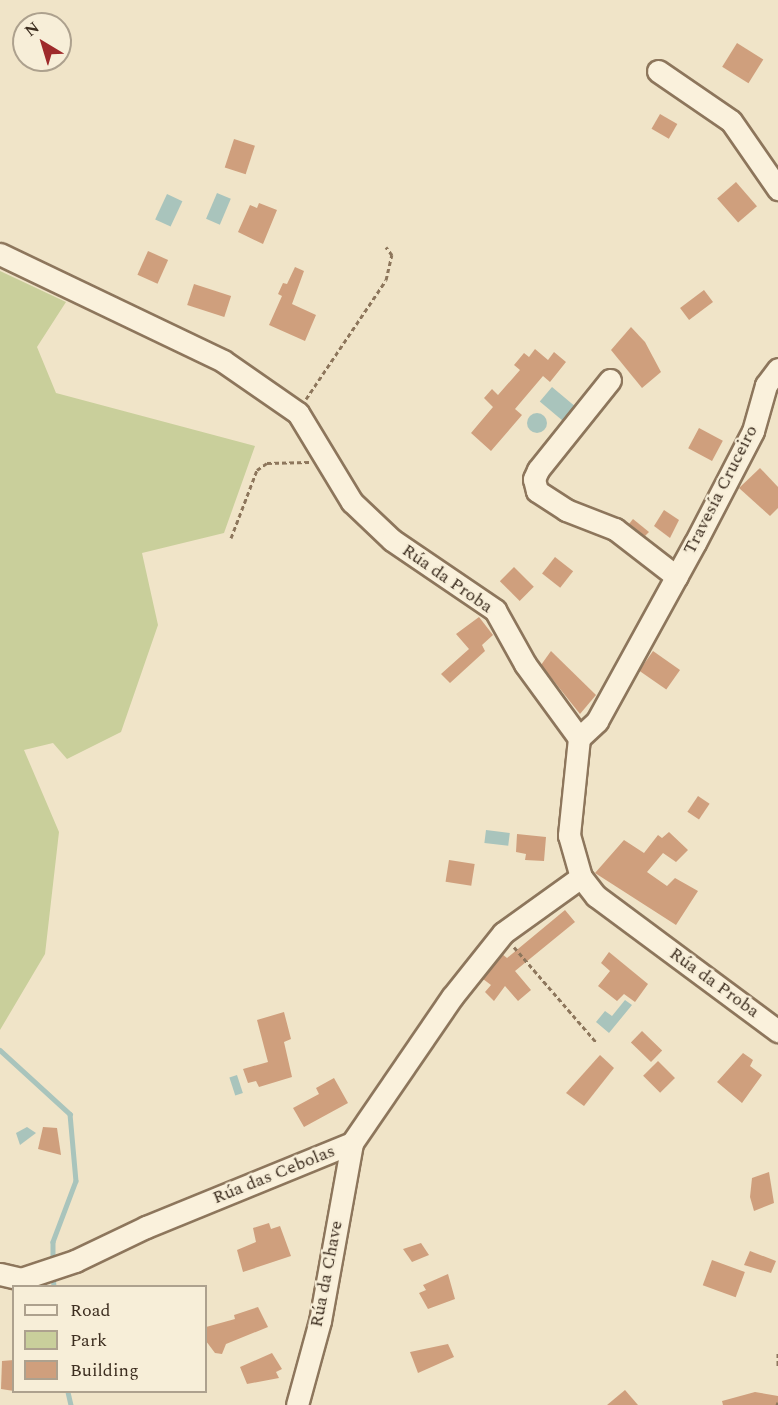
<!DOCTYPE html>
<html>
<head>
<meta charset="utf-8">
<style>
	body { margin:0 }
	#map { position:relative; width:778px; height:1405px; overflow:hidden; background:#f0e4c8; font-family:Spectral,serif }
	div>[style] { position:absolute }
	.green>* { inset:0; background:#c9cf9b }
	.water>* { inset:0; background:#a9c4bc; transform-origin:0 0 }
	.round { border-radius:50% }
	.stream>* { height:4.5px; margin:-2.25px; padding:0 2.25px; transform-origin:2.25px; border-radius:2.25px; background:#a9c4bc }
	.building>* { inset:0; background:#cf9f7d; transform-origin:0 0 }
	.path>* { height:3px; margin-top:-1.5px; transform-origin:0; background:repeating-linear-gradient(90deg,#8d765c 0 4.5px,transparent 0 7.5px) }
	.roads { filter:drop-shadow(2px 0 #8d765c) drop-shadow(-2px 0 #8d765c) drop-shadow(0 2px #8d765c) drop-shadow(0 -2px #8d765c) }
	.minor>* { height:21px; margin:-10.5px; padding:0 10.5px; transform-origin:10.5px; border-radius:10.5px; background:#faf1dc }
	span { translate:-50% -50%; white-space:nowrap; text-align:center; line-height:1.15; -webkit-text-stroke:4.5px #f7eed8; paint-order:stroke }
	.street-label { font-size:18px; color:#3d2e20 }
	.legend { position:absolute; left:12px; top:1285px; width:195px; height:108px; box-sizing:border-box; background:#f7eed8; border:2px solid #ada18e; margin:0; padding:8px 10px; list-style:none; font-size:18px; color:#3d2e20 }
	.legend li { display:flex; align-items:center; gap:12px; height:30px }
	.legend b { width:30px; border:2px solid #ada18e }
	.north { position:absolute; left:12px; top:12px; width:60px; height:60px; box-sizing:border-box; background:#f7eed8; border:2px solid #ada18e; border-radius:50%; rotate:322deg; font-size:16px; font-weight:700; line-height:24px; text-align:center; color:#3d2e20 }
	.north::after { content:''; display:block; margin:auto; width:21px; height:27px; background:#9e2a2b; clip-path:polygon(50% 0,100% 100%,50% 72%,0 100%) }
</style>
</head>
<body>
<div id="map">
	<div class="green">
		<div style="clip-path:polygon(0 271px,66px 302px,37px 347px,56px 393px,255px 446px,224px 533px,142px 553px,158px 625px,121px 732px,67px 759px,53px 743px,24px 750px,59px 832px,45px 954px,0 1030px)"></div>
	</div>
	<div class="water">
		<div style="left:217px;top:193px;width:15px;height:28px;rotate:23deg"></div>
		<div style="left:167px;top:194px;width:17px;height:28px;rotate:25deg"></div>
		<div style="left:552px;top:387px;width:30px;height:19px;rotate:40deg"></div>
		<div class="round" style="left:527px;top:413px;width:20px;height:20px"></div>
		<div style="left:486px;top:830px;width:24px;height:13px;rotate:7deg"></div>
		<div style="clip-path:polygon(625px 1000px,632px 1005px,609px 1033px,596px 1022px,605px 1011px,612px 1016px)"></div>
		<div style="left:237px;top:1075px;width:19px;height:8px;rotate:72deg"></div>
		<div style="clip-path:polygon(27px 1127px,36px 1133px,20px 1145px,16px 1133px)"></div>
	</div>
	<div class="stream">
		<div style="left:0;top:1050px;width:95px;rotate:42.4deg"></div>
		<div style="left:70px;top:1114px;width:67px;rotate:84.9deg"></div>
		<div style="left:76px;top:1181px;width:65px;rotate:110.7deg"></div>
		<div style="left:53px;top:1242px;width:21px;rotate:90deg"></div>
		<div style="left:53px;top:1275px;width:11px;rotate:85deg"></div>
		<div style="left:68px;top:1392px;width:13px;rotate:77deg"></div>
	</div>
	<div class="building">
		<div style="left:737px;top:43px;width:31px;height:28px;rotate:32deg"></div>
		<div style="left:660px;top:114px;width:20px;height:17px;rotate:30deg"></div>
		<div style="left:234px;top:139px;width:22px;height:30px;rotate:18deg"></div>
		<div style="left:736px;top:182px;width:32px;height:25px;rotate:49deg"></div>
		<div style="clip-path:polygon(259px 203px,277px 210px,263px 244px,238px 232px,250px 205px,257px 208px)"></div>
		<div style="left:148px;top:251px;width:22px;height:26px;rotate:24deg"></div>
		<div style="clip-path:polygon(295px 267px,304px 271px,292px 304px,316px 315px,305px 341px,269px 325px,282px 296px,278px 294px,283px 283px,287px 284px)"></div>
		<div style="left:194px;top:284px;width:39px;height:22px;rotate:18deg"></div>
		<div style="left:704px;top:290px;width:15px;height:30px;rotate:53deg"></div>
		<div style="clip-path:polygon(631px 327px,645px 342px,661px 372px,642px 388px,611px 350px)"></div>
		<div style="clip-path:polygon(535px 349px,548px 360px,554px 352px,566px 362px,550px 382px,543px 376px,515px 409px,522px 415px,491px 451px,471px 433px,493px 407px,484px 398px,492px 389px,498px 395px,520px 370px,514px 365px,524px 353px,529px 357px)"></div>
		<div style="left:699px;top:428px;width:27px;height:23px;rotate:28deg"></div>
		<div style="clip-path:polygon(760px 468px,778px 487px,778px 508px,770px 516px,739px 488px)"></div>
		<div style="clip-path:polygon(664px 510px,679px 520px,670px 538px,654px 526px)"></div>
		<div style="clip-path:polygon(633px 519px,649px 532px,645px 536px,629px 524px)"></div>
		<div style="left:555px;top:557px;width:23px;height:21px;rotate:38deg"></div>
		<div style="left:514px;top:567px;width:28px;height:20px;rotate:45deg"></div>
		<div style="clip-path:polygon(479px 617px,493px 635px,482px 645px,485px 651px,450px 683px,441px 674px,469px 649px,456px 634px)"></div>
		<div style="clip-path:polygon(551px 651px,596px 695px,580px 714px,541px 665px)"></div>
		<div style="left:653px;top:651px;width:33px;height:24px;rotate:35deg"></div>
		<div style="left:698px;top:796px;width:14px;height:19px;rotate:34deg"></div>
		<div style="clip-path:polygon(669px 832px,688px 850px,676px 862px,663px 853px,647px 872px,667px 886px,675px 878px,698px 891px,676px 925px,595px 873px,624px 840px,644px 853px,658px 835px,662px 838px)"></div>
		<div style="clip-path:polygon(517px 834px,546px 837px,544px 861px,525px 860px,526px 854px,516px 852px)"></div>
		<div style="left:449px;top:860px;width:26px;height:22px;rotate:9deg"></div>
		<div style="clip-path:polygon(565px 910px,575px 922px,515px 971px,531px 990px,518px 1001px,505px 986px,494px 1001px,485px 992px,491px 985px,483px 979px,502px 954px,507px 958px)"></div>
		<div style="clip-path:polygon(609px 952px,648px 984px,635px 1002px,624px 994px,617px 1001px,598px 986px,610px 971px,601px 963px)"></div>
		<div style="clip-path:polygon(284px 1012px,291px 1039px,284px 1042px,292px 1077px,259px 1087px,256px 1081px,248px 1083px,243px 1069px,268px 1062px,257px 1020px)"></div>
		<div style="left:642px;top:1031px;width:28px;height:16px;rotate:44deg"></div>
		<div style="clip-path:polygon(743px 1053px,753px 1060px,750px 1066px,762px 1075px,742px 1103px,717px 1082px)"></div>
		<div style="clip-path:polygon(600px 1055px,614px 1068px,584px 1106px,566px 1093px)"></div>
		<div style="left:658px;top:1061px;width:24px;height:21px;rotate:45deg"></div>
		<div style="clip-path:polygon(334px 1078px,348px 1103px,304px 1127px,293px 1108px,319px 1094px,316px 1088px)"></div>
		<div style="clip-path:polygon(43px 1127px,57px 1128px,61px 1155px,38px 1149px)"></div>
		<div style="clip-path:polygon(769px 1172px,774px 1203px,754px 1211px,750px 1197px,752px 1178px)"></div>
		<div style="clip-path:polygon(269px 1223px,271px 1229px,280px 1226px,291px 1256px,243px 1272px,237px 1250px,256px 1242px,253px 1228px)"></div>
		<div style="clip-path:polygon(421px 1243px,429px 1255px,412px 1262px,403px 1249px)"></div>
		<div style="clip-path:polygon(750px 1251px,776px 1261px,771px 1273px,744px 1265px)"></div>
		<div style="left:712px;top:1260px;width:35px;height:27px;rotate:20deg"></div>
		<div style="clip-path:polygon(448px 1274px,455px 1299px,428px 1309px,419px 1293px,426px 1290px,423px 1285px)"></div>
		<div style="clip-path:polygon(258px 1307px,268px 1327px,226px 1344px,222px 1354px,215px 1353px,206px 1341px,206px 1327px,235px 1319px,234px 1315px)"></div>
		<div style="clip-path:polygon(448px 1344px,454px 1357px,418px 1373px,410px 1352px)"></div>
		<div style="clip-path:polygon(272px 1353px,282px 1369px,276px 1372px,279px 1378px,247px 1384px,240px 1367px)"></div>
		<div style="clip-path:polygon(14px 1360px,14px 1391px,1px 1389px,2px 1361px)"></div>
		<div style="clip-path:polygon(625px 1390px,638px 1405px,607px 1405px)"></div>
		<div style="clip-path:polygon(755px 1392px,778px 1396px,778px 1405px,723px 1405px,722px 1401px)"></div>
	</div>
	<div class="path">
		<div style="left:306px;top:399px;width:143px;rotate:-56.1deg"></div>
		<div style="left:386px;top:280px;width:26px;rotate:-77deg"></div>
		<div style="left:392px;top:255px;width:10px;rotate:-127deg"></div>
		<div style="left:231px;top:538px;width:73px;rotate:-69.1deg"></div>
		<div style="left:257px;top:470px;width:12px;rotate:-35deg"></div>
		<div style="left:267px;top:463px;width:42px;rotate:-1.4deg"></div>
		<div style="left:514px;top:947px;width:127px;rotate:49.2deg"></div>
		<div style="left:778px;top:1353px;width:15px;rotate:90deg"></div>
		<div style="left:777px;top:1405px;width:3px;rotate:-72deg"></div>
	</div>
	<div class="roads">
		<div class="minor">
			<div style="left:658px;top:71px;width:88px;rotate:34.4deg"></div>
			<div style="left:731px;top:121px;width:83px;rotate:55.3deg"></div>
			<div style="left:0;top:254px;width:247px;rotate:25.6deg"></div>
			<div style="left:223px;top:361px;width:91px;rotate:34.7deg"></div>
			<div style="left:298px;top:413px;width:104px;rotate:58.8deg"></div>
			<div style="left:352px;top:502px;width:55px;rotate:43.5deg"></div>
			<div style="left:392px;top:540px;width:125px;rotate:34.2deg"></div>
			<div style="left:495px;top:610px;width:62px;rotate:60.9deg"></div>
			<div style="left:525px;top:664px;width:92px;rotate:53.9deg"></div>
			<div style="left:579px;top:738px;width:98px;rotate:95.9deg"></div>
			<div style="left:569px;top:835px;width:44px;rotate:74.1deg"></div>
			<div style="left:581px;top:877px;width:24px;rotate:52deg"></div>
			<div style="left:596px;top:896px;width:227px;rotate:36.6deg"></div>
			<div style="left:610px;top:380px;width:115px;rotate:128.7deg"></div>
			<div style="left:538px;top:470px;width:10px;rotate:114deg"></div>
			<div style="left:534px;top:479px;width:12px;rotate:76deg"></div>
			<div style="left:537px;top:491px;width:35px;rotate:33deg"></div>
			<div style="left:566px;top:510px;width:53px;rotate:21.2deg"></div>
			<div style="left:615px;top:529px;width:78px;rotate:37.7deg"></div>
			<div style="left:579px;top:738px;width:25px;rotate:-43deg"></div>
			<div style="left:597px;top:721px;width:203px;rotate:-61.2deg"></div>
			<div style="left:695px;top:543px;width:126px;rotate:-62.6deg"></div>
			<div style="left:753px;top:431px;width:48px;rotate:-74.2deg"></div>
			<div style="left:766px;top:385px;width:20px;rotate:-53deg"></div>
			<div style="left:0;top:1274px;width:22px;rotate:13deg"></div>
			<div style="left:21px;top:1279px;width:57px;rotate:-18.4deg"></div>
			<div style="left:75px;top:1261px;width:79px;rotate:-25.6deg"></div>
			<div style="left:146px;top:1227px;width:222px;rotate:-22.2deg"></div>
			<div style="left:352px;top:1143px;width:177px;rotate:-55.6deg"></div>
			<div style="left:452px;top:997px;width:82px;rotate:-51.4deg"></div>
			<div style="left:503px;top:933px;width:96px;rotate:-35.7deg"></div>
			<div style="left:297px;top:1405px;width:87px;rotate:-74.7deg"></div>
			<div style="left:320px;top:1321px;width:181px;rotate:-79.8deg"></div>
		</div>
	</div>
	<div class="street-label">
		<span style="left:721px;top:490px;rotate:-63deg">Travesía Cruceiro</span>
		<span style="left:447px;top:579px;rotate:35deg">Rúa da Proba</span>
		<span style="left:714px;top:983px;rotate:36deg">Rúa da Proba</span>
		<span style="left:274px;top:1175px;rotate:-22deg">Rúa das Cebolas</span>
		<span style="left:327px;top:1274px;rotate:-79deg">Rúa da Chave</span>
	</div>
	<ul class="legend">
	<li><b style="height:8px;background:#faf1dc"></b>Road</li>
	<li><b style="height:16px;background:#c9cf9b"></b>Park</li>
	<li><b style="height:16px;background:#cf9f7d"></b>Building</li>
	</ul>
	<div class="north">N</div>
</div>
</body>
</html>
